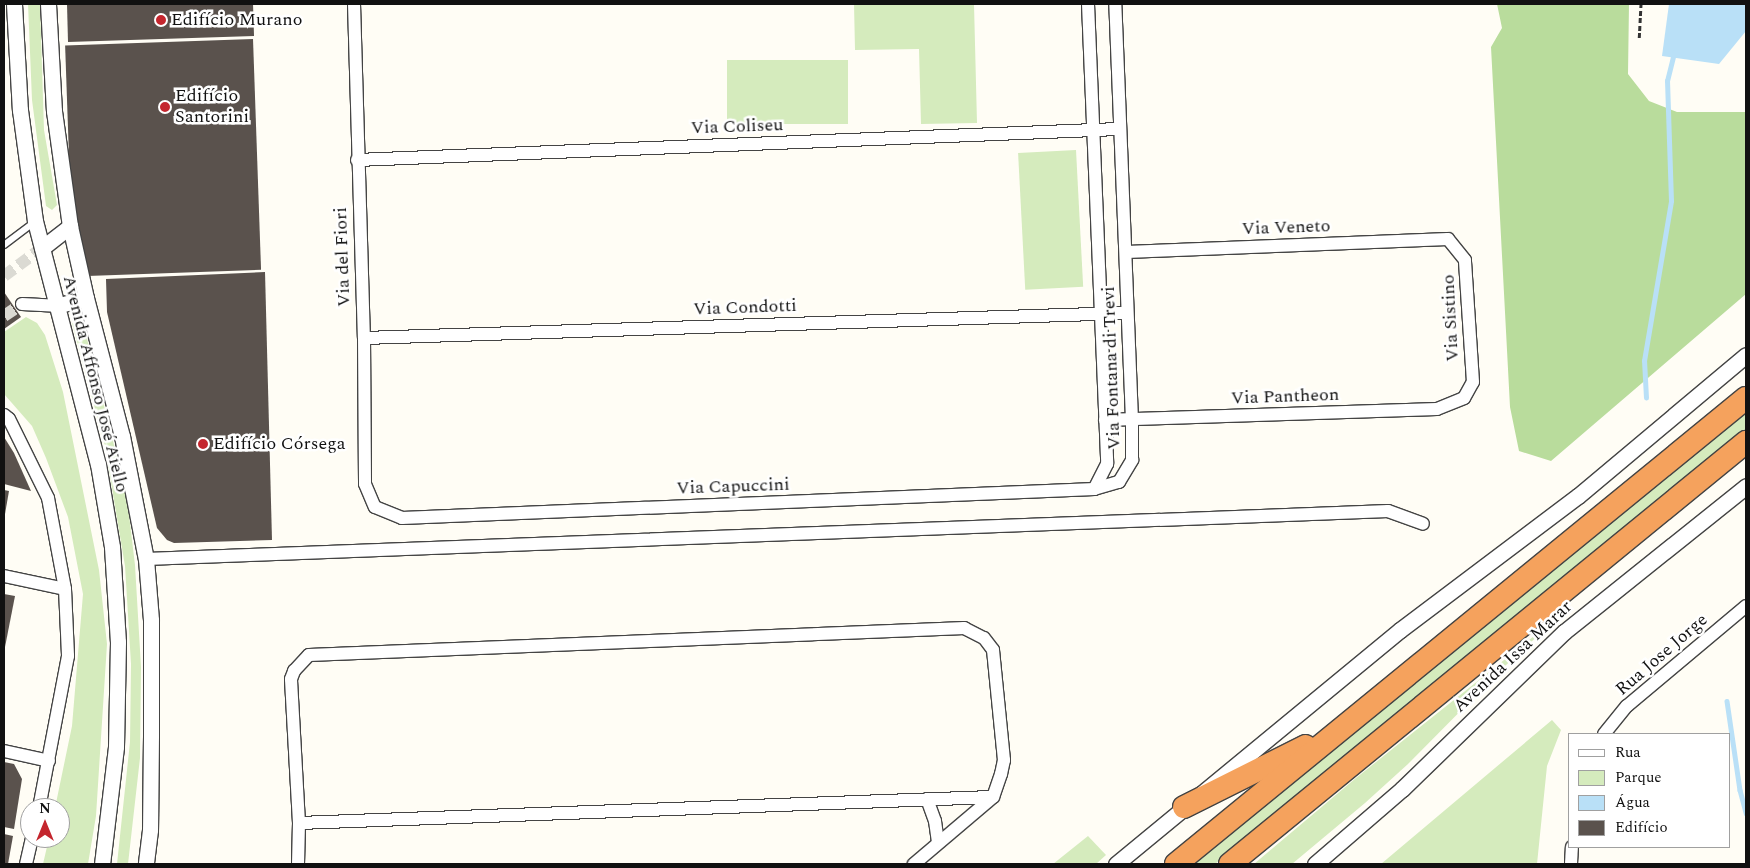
<!DOCTYPE html>
<html>
<head>
<meta charset="utf-8">
<style>
	body { margin:0 }
	#map { position:relative; width:1750px; height:868px; overflow:hidden; background:#fffdf5; font-family:Spectral,serif }
	div>[style] { position:absolute }
	.green>* { inset:0; background:#d5ebbd; transform-origin:0 0 }
	.forest>* { inset:0; background:#b9dc9c }
	.water>* { inset:0; background:#b9e0f7 }
	.stream>* { height:4.5px; margin:-2.25px; padding:0 2.25px; transform-origin:2.25px; border-radius:2.25px; background:#b9e0f7 }
	.building>* { inset:0; background:#5a524d; transform-origin:0 0 }
	.minor-tunnel>* { height:12px; margin-top:-6px; transform-origin:0; background:repeating-linear-gradient(90deg,#dbdad3 0 12px,transparent 0 18px) }
	.path>* { height:2.5px; margin-top:-1.25px; transform-origin:0; background:repeating-linear-gradient(90deg,#333 0 5px,transparent 0 7.5px) }
	.roads { filter:drop-shadow(1px 0 #444) drop-shadow(-1px 0 #444) drop-shadow(0 1px #444) drop-shadow(0 -1px #444) }
	.service>* { height:6px; margin:-3px; padding:0 3px; transform-origin:3px; border-radius:3px; background:#fff }
	.minor>* { height:12px; margin:-6px; padding:0 6px; transform-origin:6px; border-radius:6px; background:#fff }
	.tertiary>* { height:15px; margin:-7.5px; padding:0 7.5px; transform-origin:7.5px; border-radius:7.5px; background:#fff }
	.motorway>* { height:22px; margin:-11px; padding:0 11px; transform-origin:11px; border-radius:11px; background:#f5a25d }
	.dots>* { width:14px; height:14px; translate:-50% -50%; box-sizing:border-box; border:2px solid #fff; border-radius:50% }
	span { translate:-50% -50%; white-space:nowrap; text-align:center; line-height:1.15; -webkit-text-stroke:5px #fff; paint-order:stroke }
	.poi-label { font-size:18px; color:#111 }
	.left { translate:0 -50%; text-align:left }
	.street-label { font-size:18px; color:#111 }
	.frame { position:absolute; inset:0; border:5px solid #111; pointer-events:none }
	.legend { position:absolute; left:1568px; top:733px; width:162px; height:115px; box-sizing:border-box; background:#fff; border:1px solid #a0a0a0; margin:0; padding:6px 9px; list-style:none; font-size:15px; color:#111 }
	.legend li { display:flex; align-items:center; gap:10px; height:25px }
	.legend b { width:25px; border:1px solid #a0a0a0 }
	.north { position:absolute; left:20px; top:798px; width:50px; height:50px; box-sizing:border-box; background:#fff; border:1px solid #a0a0a0; border-radius:50%; rotate:0deg; font-size:14px; font-weight:700; line-height:20px; text-align:center; color:#111 }
	.north::after { content:''; display:block; margin:auto; width:18px; height:22px; background:#c4262e; clip-path:polygon(50% 0,100% 100%,50% 72%,0 100%) }
</style>
</head>
<body>
<div id="map">
	<div class="green">
		<div style="clip-path:polygon(28px 4px,40px 4px,44px 130px,57px 205px,52px 210px,46px 206px,32px 100px)"></div>
		<div style="clip-path:polygon(854px 4px,974px 4px,977px 123px,921px 124px,919px 49px,855px 50px)"></div>
		<div style="left:848px;top:60px;width:64px;height:121px;rotate:90deg"></div>
		<div style="left:1076px;top:150px;width:137px;height:58px;rotate:87deg"></div>
		<div style="clip-path:polygon(26px 317px,37px 323px,45px 335px,63px 392px,99px 570px,107px 644px,96px 816px,88px 864px,43px 864px,49px 838px,60px 838px,60px 808px,55px 808px,72px 726px,83px 594px,68px 517px,46px 458px,32px 426px,4px 394px,4px 332px)"></div>
		<div style="clip-path:polygon(78px 321px,86px 335px,116px 453px,127px 498px,135px 565px,141px 667px,140px 758px,128px 864px,117px 864px,130px 742px,131px 664px,125px 566px,105px 446px,72px 323px)"></div>
		<div style="clip-path:polygon(1746px 409px,1746px 430px,1665px 498px,1215px 864px,1191px 864px)"></div>
		<div style="clip-path:polygon(1558px 617px,1505px 666px,1408px 764px,1365px 803px,1292px 864px,1254px 864px,1356px 778px)"></div>
		<div style="clip-path:polygon(1552px 720px,1561px 730px,1547px 766px,1537px 864px,1381px 864px)"></div>
		<div style="clip-path:polygon(1088px 836px,1106px 855px,1096px 864px,1053px 864px)"></div>
	</div>
	<div class="forest">
		<div style="clip-path:polygon(1497px 4px,1629px 4px,1628px 74px,1649px 101px,1677px 112px,1746px 112px,1746px 294px,1551px 461px,1519px 451px,1510px 407px,1491px 47px,1502px 28px)"></div>
	</div>
	<div class="water">
		<div style="clip-path:polygon(1669px 4px,1746px 4px,1746px 31px,1719px 64px,1662px 56px)"></div>
	</div>
	<div class="stream">
		<div style="left:1646px;top:398px;width:37px;rotate:-93deg"></div>
		<div style="left:1644px;top:361px;width:162px;rotate:-80.4deg"></div>
		<div style="left:1671px;top:201px;width:120px;rotate:-91.9deg"></div>
		<div style="left:1667px;top:81px;width:29px;rotate:-76deg"></div>
		<div style="left:1727px;top:701px;width:90px;rotate:81.7deg"></div>
		<div style="left:1740px;top:790px;width:24px;rotate:75deg"></div>
	</div>
	<div class="building">
		<div style="clip-path:polygon(67px 4px,253px 4px,254px 36px,68px 42px)"></div>
		<div style="left:253px;top:39px;width:231px;height:188px;rotate:88deg"></div>
		<div style="clip-path:polygon(265px 272px,272px 540px,174px 543px,167px 540px,157px 528px,107px 312px,106px 279px)"></div>
		<div style="clip-path:polygon(4px 292px,21px 317px,4px 329px)"></div>
		<div style="clip-path:polygon(4px 437px,14px 453px,31px 491px,4px 484px)"></div>
		<div style="clip-path:polygon(4px 490px,9px 491px,5px 514px,4px 514px)"></div>
		<div style="clip-path:polygon(4px 594px,15px 596px,5px 647px,4px 647px)"></div>
		<div style="clip-path:polygon(4px 762px,14px 764px,22px 779px,14px 829px,4px 827px)"></div>
		<div style="clip-path:polygon(4px 834px,13px 836px,8px 864px,4px 864px)"></div>
	</div>
	<div class="minor-tunnel">
		<div style="left:4px;top:276px;width:47px;rotate:-36.4deg"></div>
		<div style="left:4px;top:316px;width:22px;rotate:-34deg"></div>
	</div>
	<div class="path">
		<div style="left:1639px;top:38px;width:34px;rotate:-87deg"></div>
	</div>
	<div class="roads">
		<div class="service">
			<div style="left:4px;top:245px;width:38px;rotate:-37deg"></div>
		</div>
		<div class="minor">
			<div style="left:354px;top:4px;width:334px;rotate:88.3deg"></div>
			<div style="left:364px;top:338px;width:146px;rotate:89.6deg"></div>
			<div style="left:365px;top:484px;width:25px;rotate:67deg"></div>
			<div style="left:375px;top:507px;width:29px;rotate:22deg"></div>
			<div style="left:402px;top:518px;width:693px;rotate:-2.4deg"></div>
			<div style="left:1094px;top:489px;width:26px;rotate:-16deg"></div>
			<div style="left:1119px;top:482px;width:26px;rotate:-59deg"></div>
			<div style="left:1132px;top:460px;width:40px;rotate:-90deg"></div>
			<div style="left:1132px;top:420px;width:416px;rotate:-92.3deg"></div>
			<div style="left:1088px;top:4px;width:460px;rotate:87.6deg"></div>
			<div style="left:1107px;top:464px;width:28px;rotate:117deg"></div>
			<div style="left:357px;top:160px;width:763px;rotate:-2.33deg"></div>
			<div style="left:22px;top:304px;width:34px;rotate:3deg"></div>
			<div style="left:364px;top:338px;width:762px;rotate:-1.88deg"></div>
			<div style="left:4px;top:415px;width:6px;rotate:39deg"></div>
			<div style="left:9px;top:419px;width:88px;rotate:63.7deg"></div>
			<div style="left:48px;top:498px;width:93px;rotate:79.4deg"></div>
			<div style="left:65px;top:589px;width:67px;rotate:87.4deg"></div>
			<div style="left:68px;top:656px;width:155px;rotate:100.8deg"></div>
			<div style="left:1105px;top:420px;width:332px;rotate:-1.9deg"></div>
			<div style="left:1437px;top:409px;width:29px;rotate:-22deg"></div>
			<div style="left:1464px;top:398px;width:18px;rotate:-61deg"></div>
			<div style="left:1473px;top:382px;width:122px;rotate:-93.8deg"></div>
			<div style="left:1465px;top:260px;width:27px;rotate:-129deg"></div>
			<div style="left:1448px;top:239px;width:322px;rotate:177.7deg"></div>
			<div style="left:146px;top:559px;width:1243px;rotate:-2.21deg"></div>
			<div style="left:1388px;top:511px;width:37px;rotate:20deg"></div>
			<div style="left:4px;top:576px;width:62px;rotate:12deg"></div>
			<div style="left:1604px;top:734px;width:36px;rotate:-51deg"></div>
			<div style="left:1627px;top:706px;width:155px;rotate:-40deg"></div>
			<div style="left:4px;top:751px;width:46px;rotate:12.5deg"></div>
			<div style="left:927px;top:799px;width:23px;rotate:70deg"></div>
			<div style="left:935px;top:821px;width:22px;rotate:82deg"></div>
			<div style="left:299px;top:823px;width:694px;rotate:-2.15deg"></div>
			<div style="left:26px;top:864px;width:27px;rotate:-77deg"></div>
			<div style="left:298px;top:864px;width:41px;rotate:-88.6deg"></div>
			<div style="left:299px;top:823px;width:144px;rotate:-93.2deg"></div>
			<div style="left:291px;top:679px;width:9px;rotate:-69deg"></div>
			<div style="left:294px;top:671px;width:22px;rotate:-47deg"></div>
			<div style="left:309px;top:655px;width:656px;rotate:-2.36deg"></div>
			<div style="left:964px;top:628px;width:22px;rotate:27deg"></div>
			<div style="left:984px;top:638px;width:15px;rotate:53deg"></div>
			<div style="left:993px;top:650px;width:111px;rotate:84.3deg"></div>
			<div style="left:1004px;top:760px;width:14px;rotate:102deg"></div>
			<div style="left:1001px;top:774px;width:24px;rotate:109deg"></div>
			<div style="left:993px;top:797px;width:104px;rotate:139.7deg"></div>
			<div style="left:1571px;top:864px;width:17px;rotate:-87deg"></div>
		</div>
		<div class="tertiary">
			<div style="left:14px;top:4px;width:106px;rotate:86.8deg"></div>
			<div style="left:20px;top:110px;width:112px;rotate:82.3deg"></div>
			<div style="left:35px;top:221px;width:251px;rotate:75.5deg"></div>
			<div style="left:98px;top:464px;width:84px;rotate:80.4deg"></div>
			<div style="left:112px;top:547px;width:95px;rotate:86.4deg"></div>
			<div style="left:118px;top:642px;width:105px;rotate:91.1deg"></div>
			<div style="left:116px;top:747px;width:118px;rotate:96.8deg"></div>
			<div style="left:48px;top:4px;width:107px;rotate:86.8deg"></div>
			<div style="left:54px;top:111px;width:116px;rotate:82.1deg"></div>
			<div style="left:70px;top:226px;width:74px;rotate:77.5deg"></div>
			<div style="left:86px;top:298px;width:143px;rotate:75.4deg"></div>
			<div style="left:122px;top:436px;width:125px;rotate:79deg"></div>
			<div style="left:146px;top:559px;width:61px;rotate:85.3deg"></div>
			<div style="left:151px;top:620px;width:116px;rotate:90deg"></div>
			<div style="left:151px;top:736px;width:94px;rotate:90.6deg"></div>
			<div style="left:150px;top:830px;width:34px;rotate:97deg"></div>
			<div style="left:42px;top:248px;width:36px;rotate:-38deg"></div>
			<div style="left:56px;top:306px;width:31px;rotate:-15deg"></div>
			<div style="left:1116px;top:864px;width:368px;rotate:-39.5deg"></div>
			<div style="left:1400px;top:630px;width:223px;rotate:-37deg"></div>
			<div style="left:1578px;top:496px;width:219px;rotate:-40deg"></div>
			<div style="left:1315px;top:864px;width:115px;rotate:-40.8deg"></div>
			<div style="left:1402px;top:789px;width:226px;rotate:-44.1deg"></div>
			<div style="left:1564px;top:632px;width:233px;rotate:-38.7deg"></div>
		</div>
		<div class="motorway">
			<div style="left:1184px;top:807px;width:136px;rotate:-26.6deg"></div>
			<div style="left:1176px;top:864px;width:736px;rotate:-39.27deg"></div>
			<div style="left:1230px;top:864px;width:667px;rotate:-39.28deg"></div>
		</div>
	</div>
	<div class="dots">
		<div style="left:161px;top:20px;background:#c4262e"></div>
		<div style="left:165px;top:107px;background:#c4262e"></div>
		<div style="left:203px;top:444px;background:#c4262e"></div>
	</div>
	<div class="poi-label">
		<span class="left" style="left:171px;top:20px">Edifício Murano</span>
		<span class="left" style="left:175px;top:107px">Edifício<br>Santorini</span>
		<span class="left" style="left:213px;top:444px">Edifício Córsega</span>
	</div>
	<div class="street-label">
		<span style="left:737px;top:127px;rotate:-2deg">Via Coliseu</span>
		<span style="left:1286px;top:228px;rotate:-2deg">Via Veneto</span>
		<span style="left:343px;top:257px;rotate:-92deg">Via del Fiori</span>
		<span style="left:745px;top:308px;rotate:-2deg">Via Condotti</span>
		<span style="left:1451px;top:318px;rotate:-93deg">Via Sistino</span>
		<span style="left:1112px;top:368px;rotate:-92deg">Via Fontana di Trevi</span>
		<span style="left:95px;top:384px;rotate:76deg">Avenida Affonso José Aiello</span>
		<span style="left:1285px;top:397px;rotate:-2deg">Via Pantheon</span>
		<span style="left:733px;top:487px;rotate:-2deg">Via Capuccini</span>
		<span style="left:1662px;top:655px;rotate:-41deg">Rua Jose Jorge</span>
		<span style="left:1513px;top:657px;rotate:-43deg">Avenida Issa Marar</span>
	</div>
	<div class="frame"></div>
	<ul class="legend">
	<li><b style="height:6px;background:#fff"></b>Rua</li>
	<li><b style="height:14px;background:#d5ebbd"></b>Parque</li>
	<li><b style="height:14px;background:#b9e0f7"></b>Água</li>
	<li><b style="height:14px;background:#5a524d"></b>Edifício</li>
	</ul>
	<div class="north">N</div>
</div>
</body>
</html>
